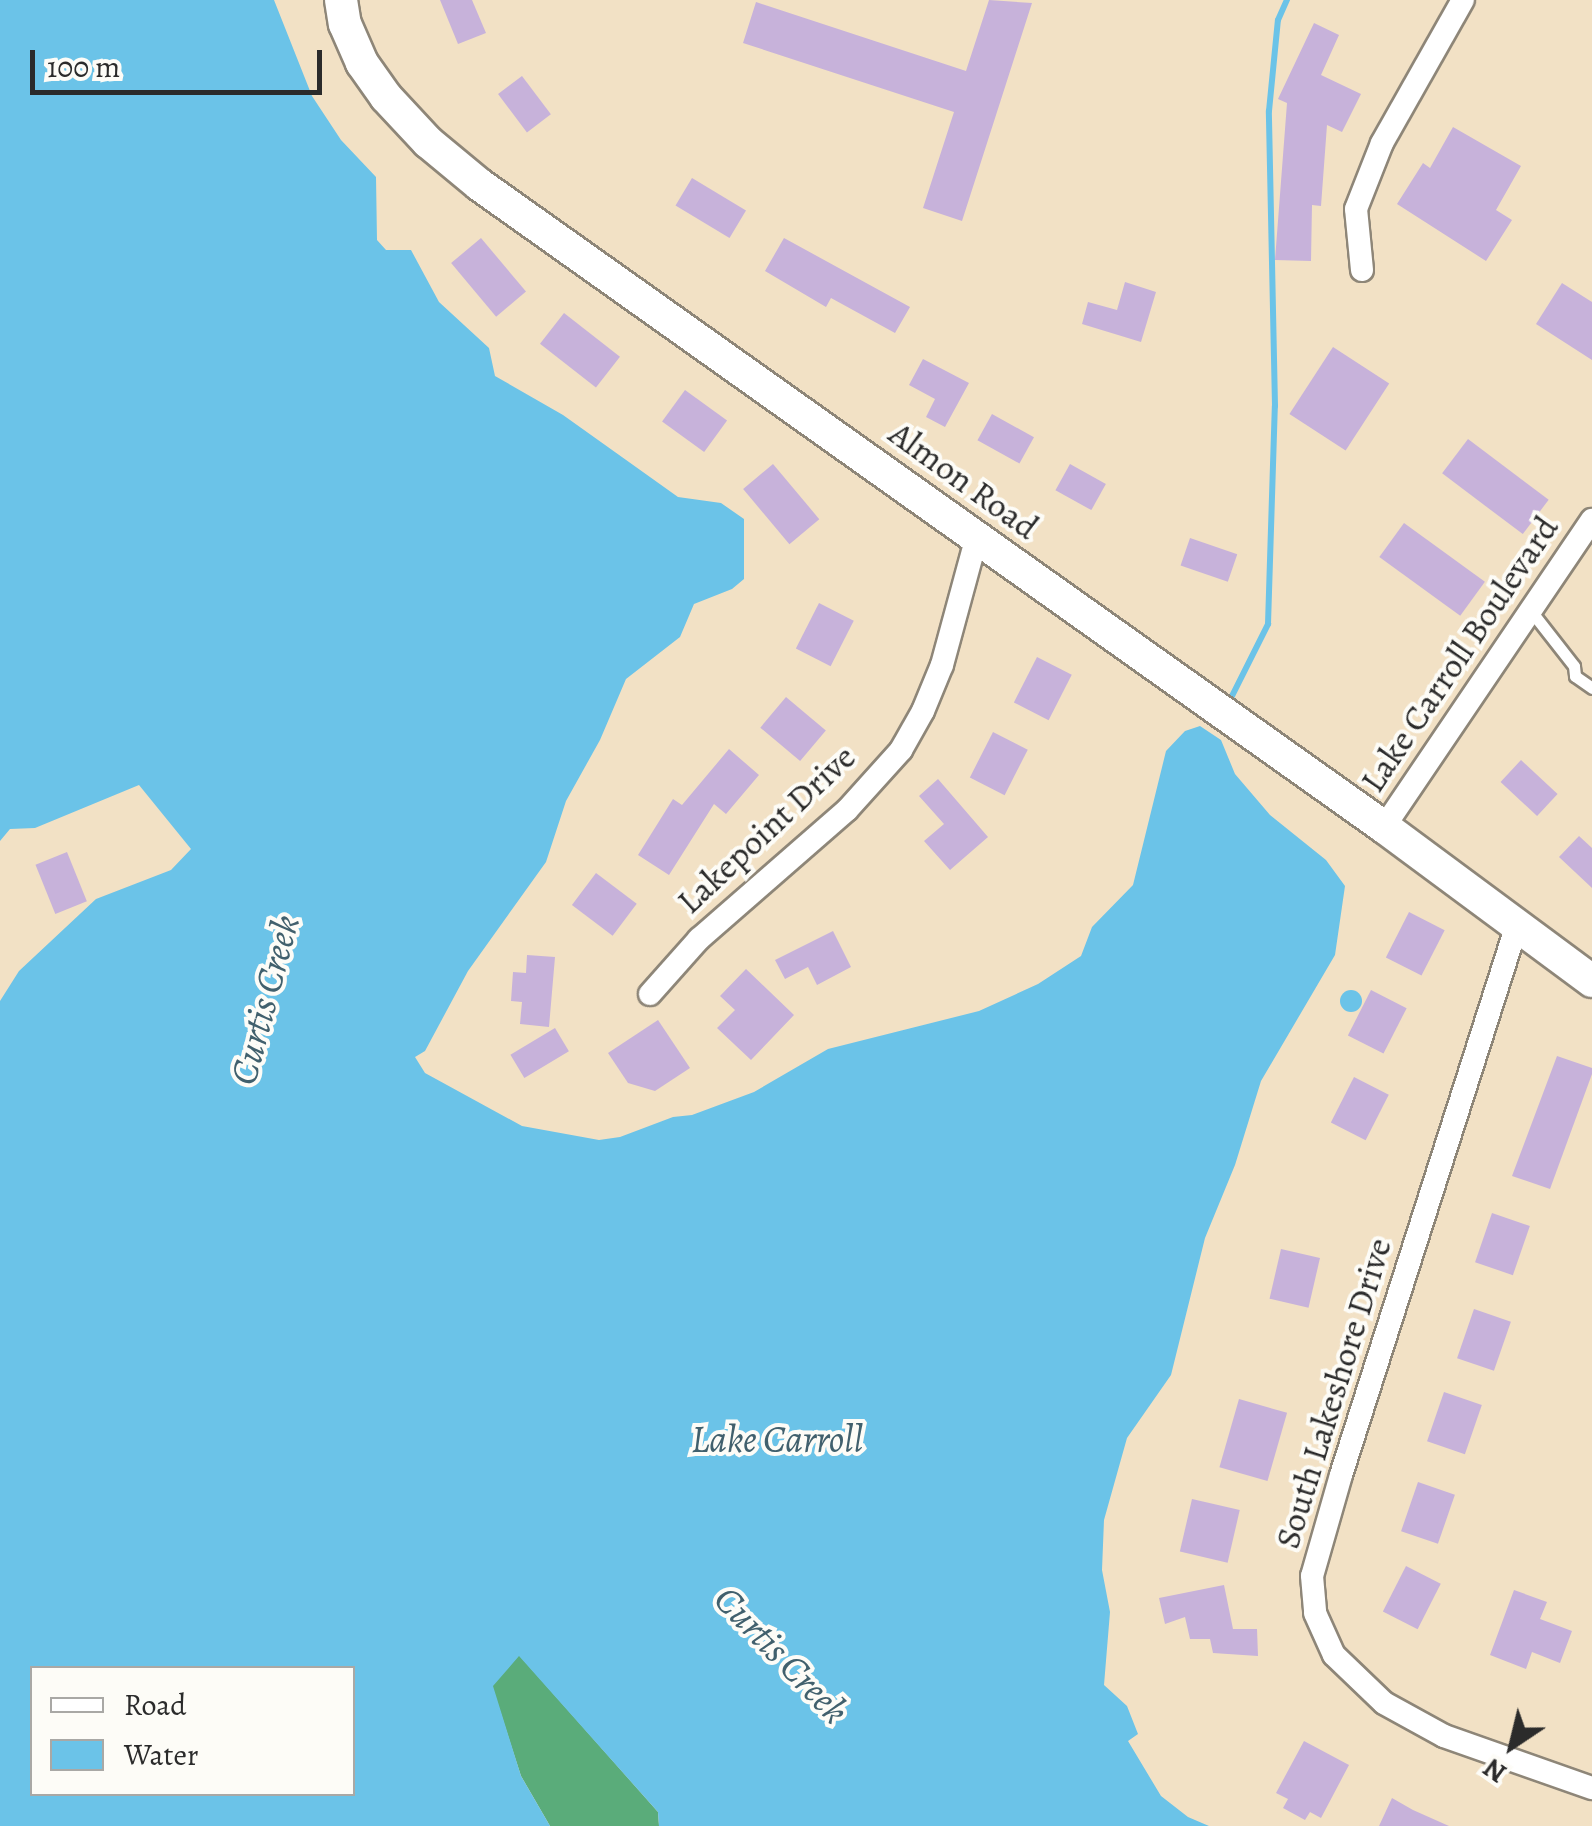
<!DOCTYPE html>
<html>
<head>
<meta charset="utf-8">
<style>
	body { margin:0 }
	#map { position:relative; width:1592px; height:1826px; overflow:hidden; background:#f2e1c5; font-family:Alegreya,serif }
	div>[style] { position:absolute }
	.forest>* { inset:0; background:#5aac7a }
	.water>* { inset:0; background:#6bc3e8 }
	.round { border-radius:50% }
	.stream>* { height:6px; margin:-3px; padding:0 3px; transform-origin:3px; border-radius:3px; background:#6bc3e8 }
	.building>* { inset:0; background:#c7b2da; transform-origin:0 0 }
	.roads { filter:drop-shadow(2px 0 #8e8678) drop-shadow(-2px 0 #8e8678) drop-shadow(0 2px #8e8678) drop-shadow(0 -2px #8e8678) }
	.lane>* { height:11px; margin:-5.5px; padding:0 5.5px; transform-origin:5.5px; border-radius:5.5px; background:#fff }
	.street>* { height:22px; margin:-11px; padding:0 11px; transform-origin:11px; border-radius:11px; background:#fff }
	.secondary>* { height:32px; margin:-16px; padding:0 16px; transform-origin:16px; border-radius:16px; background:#fff }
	span { translate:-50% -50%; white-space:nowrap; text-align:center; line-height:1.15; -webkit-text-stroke:8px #fdfcf7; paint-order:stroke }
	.street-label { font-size:35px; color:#2b2b2b }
	.water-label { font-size:38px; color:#41606d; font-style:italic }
	.legend { position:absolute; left:30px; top:1666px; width:325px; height:130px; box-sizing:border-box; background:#fdfcf7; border:2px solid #a9a8a5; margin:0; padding:12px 18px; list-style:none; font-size:30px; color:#2b2b2b }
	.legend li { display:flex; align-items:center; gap:20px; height:50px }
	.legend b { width:50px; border:2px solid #a9a8a5 }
	.north { position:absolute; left:1462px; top:1696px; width:100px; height:100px; -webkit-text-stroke:8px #fdfcf7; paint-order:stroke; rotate:215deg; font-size:28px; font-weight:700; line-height:40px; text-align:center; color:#2b2b2b }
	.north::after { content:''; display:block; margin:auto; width:35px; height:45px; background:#2b2b2b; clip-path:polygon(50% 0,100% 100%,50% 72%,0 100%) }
	.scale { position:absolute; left:30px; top:50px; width:292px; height:45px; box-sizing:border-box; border:5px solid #2b2b2b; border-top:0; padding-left:12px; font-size:30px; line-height:35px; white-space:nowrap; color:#2b2b2b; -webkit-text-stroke:8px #fdfcf7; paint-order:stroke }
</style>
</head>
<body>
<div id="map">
	<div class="forest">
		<div style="clip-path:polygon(519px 1655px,658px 1812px,659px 1826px,550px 1826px,521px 1776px,492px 1686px)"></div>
	</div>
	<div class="water">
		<div style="clip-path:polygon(evenodd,0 0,274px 0,312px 96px,341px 140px,376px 177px,377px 240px,386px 250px,411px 250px,439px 302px,489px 348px,495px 376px,563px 415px,678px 497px,721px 503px,744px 519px,744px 579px,732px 589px,694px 604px,680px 637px,626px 679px,600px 740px,566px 801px,546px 862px,468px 971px,425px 1051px,415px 1057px,425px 1073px,522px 1126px,599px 1140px,620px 1137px,673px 1117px,692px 1115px,754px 1092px,828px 1049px,979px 1011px,1038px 984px,1081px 956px,1092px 927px,1133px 885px,1166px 751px,1185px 731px,1200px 726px,1221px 740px,1235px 774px,1270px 815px,1326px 860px,1345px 886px,1335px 955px,1261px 1081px,1235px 1165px,1205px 1238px,1171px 1375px,1127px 1438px,1104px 1520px,1102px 1570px,1110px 1612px,1104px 1685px,1127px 1706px,1138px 1734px,1128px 1741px,1161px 1796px,1188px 1817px,1209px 1826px,659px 1826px,658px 1812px,519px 1656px,493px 1686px,521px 1776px,550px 1826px,0 1826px,0 1001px,19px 971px,96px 899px,171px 870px,191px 849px,139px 785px,35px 828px,10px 829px,0 841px,0 0,352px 1668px,352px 1794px,32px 1794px,32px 1668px,352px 1668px)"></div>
		<div class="round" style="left:1340px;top:990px;width:22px;height:22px"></div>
	</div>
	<div class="stream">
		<div style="left:1231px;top:698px;width:83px;rotate:-63.4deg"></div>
		<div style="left:1268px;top:624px;width:218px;rotate:-88.2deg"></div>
		<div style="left:1275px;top:406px;width:295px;rotate:-91.2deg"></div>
		<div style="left:1269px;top:111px;width:91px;rotate:-84.4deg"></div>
		<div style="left:1278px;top:20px;width:22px;rotate:-66deg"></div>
	</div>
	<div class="building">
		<div style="clip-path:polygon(440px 0,472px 0,486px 33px,458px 44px)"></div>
		<div style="clip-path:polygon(989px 0,1032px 3px,962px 221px,923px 208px,954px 112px,743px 43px,756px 2px,966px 71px)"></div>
		<div style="clip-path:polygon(1314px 23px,1339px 35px,1321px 75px,1361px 94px,1342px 132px,1327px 125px,1321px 206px,1312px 205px,1311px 261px,1275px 260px,1287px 103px,1278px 99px)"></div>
		<div style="left:522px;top:76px;width:48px;height:30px;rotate:53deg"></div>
		<div style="clip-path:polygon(1453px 127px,1521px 166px,1496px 210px,1512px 220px,1486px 261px,1397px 204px,1423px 163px,1430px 168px)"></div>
		<div style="left:692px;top:178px;width:63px;height:32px;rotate:31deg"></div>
		<div style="left:481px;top:238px;width:70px;height:39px;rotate:50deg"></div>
		<div style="clip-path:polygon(784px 238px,910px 307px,895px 333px,831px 298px,826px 307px,765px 271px)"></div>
		<div style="clip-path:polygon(1125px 282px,1156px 292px,1141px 342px,1082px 324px,1088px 302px,1117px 310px)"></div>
		<div style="clip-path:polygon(1562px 283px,1592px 302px,1592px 360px,1536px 324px)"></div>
		<div style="left:564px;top:313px;width:71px;height:39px;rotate:38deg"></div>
		<div style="left:1333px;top:347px;width:67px;height:80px;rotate:33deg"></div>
		<div style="clip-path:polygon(923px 359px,969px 383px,945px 427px,926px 417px,935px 399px,909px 385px)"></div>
		<div style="left:685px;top:390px;width:52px;height:39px;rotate:36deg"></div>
		<div style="left:992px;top:414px;width:48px;height:30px;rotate:29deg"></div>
		<div style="left:1468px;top:439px;width:101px;height:43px;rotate:37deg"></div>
		<div style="left:773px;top:464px;width:72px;height:39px;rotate:50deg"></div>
		<div style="left:1070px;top:464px;width:41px;height:30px;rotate:29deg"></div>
		<div style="left:1404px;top:523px;width:100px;height:42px;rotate:36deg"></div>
		<div style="left:1190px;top:538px;width:50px;height:29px;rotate:19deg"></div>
		<div style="left:819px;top:603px;width:39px;height:51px;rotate:27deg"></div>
		<div style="left:1037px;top:657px;width:39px;height:51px;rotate:27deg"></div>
		<div style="left:786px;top:697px;width:52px;height:40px;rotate:40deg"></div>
		<div style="left:993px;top:732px;width:39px;height:51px;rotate:27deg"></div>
		<div style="clip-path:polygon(729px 749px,759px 775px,726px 814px,714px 804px,669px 875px,638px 855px,673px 799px,682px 805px)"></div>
		<div style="left:1521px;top:760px;width:50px;height:30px;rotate:43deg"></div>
		<div style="clip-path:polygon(938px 779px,988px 837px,950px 870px,924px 841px,944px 824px,919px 796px)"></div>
		<div style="clip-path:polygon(1579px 836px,1592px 848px,1592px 888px,1559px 857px)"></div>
		<div style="left:67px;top:852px;width:53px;height:34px;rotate:68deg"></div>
		<div style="left:596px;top:873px;width:51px;height:40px;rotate:37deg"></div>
		<div style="left:1409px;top:912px;width:40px;height:51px;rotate:27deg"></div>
		<div style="clip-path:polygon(833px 931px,851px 967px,817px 985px,808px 967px,785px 979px,775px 960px)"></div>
		<div style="clip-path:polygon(527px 955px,555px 957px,549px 1027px,520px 1024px,522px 1002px,511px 1001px,513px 972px,526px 973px)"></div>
		<div style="clip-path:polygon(746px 969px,794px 1015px,751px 1060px,717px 1028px,735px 1010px,720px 996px)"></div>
		<div style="left:1371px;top:990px;width:40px;height:51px;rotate:27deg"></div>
		<div style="clip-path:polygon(658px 1020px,690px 1068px,655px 1091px,628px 1083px,608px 1053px)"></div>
		<div style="left:555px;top:1028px;width:27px;height:52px;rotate:59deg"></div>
		<div style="clip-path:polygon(1557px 1056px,1592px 1068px,1592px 1074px,1550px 1189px,1512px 1176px)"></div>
		<div style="left:1354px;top:1077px;width:39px;height:51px;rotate:27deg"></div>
		<div style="left:1492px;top:1213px;width:40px;height:52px;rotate:19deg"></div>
		<div style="left:1281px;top:1249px;width:40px;height:51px;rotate:13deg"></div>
		<div style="left:1474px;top:1309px;width:39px;height:52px;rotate:19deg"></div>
		<div style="left:1444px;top:1392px;width:40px;height:52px;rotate:19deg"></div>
		<div style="left:1239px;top:1399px;width:50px;height:71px;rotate:16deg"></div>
		<div style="left:1418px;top:1482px;width:39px;height:52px;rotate:19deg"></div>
		<div style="left:1192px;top:1499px;width:49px;height:54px;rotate:13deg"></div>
		<div style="left:1406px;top:1566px;width:39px;height:51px;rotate:27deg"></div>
		<div style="clip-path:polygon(1224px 1585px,1233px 1629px,1257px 1629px,1258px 1656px,1213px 1653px,1210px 1639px,1190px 1639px,1185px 1617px,1165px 1624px,1159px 1598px)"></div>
		<div style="clip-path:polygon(1514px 1590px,1547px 1602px,1540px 1619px,1572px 1631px,1560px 1663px,1532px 1652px,1526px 1669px,1490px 1655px)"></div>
		<div style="clip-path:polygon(1304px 1741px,1349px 1765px,1321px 1818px,1310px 1812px,1305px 1820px,1283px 1808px,1288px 1799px,1276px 1793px)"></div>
		<div style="clip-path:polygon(1392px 1798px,1413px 1810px,1449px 1826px,1379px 1826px)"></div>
	</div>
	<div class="roads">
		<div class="lane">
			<div style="left:1531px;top:611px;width:70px;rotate:52deg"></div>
			<div style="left:1574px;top:666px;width:10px;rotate:84deg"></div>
			<div style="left:1575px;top:676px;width:21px;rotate:35deg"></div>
		</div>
		<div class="street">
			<div style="left:1362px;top:270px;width:61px;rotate:-95.6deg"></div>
			<div style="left:1356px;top:209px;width:71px;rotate:-68.5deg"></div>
			<div style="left:1382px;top:143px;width:164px;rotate:-60.5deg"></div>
			<div style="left:1384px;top:827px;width:371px;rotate:-55.9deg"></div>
			<div style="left:1516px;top:928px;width:574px;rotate:107.74deg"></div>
			<div style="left:1341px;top:1475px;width:105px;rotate:106deg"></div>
			<div style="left:1312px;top:1576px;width:37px;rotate:85deg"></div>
			<div style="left:1315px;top:1613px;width:46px;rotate:65.7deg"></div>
			<div style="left:1334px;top:1655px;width:69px;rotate:43.8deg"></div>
			<div style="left:1384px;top:1703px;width:68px;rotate:28.8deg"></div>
			<div style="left:1444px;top:1736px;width:157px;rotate:19.4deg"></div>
			<div style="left:650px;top:994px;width:74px;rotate:-48.3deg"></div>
			<div style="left:699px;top:939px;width:196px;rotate:-41.1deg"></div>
			<div style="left:847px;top:810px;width:81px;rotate:-48deg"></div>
			<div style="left:901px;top:750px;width:45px;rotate:-60.6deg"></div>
			<div style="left:923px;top:711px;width:50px;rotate:-67.6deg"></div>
			<div style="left:942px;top:665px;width:130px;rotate:-74.8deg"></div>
		</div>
		<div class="secondary">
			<div style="left:341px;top:0;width:24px;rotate:81deg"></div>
			<div style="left:345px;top:24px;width:43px;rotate:66.4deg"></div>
			<div style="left:362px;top:63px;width:42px;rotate:54.8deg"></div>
			<div style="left:386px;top:97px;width:62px;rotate:47deg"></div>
			<div style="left:428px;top:142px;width:67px;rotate:39.6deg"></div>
			<div style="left:480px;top:185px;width:1109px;rotate:35.38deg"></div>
			<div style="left:1384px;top:827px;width:259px;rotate:36.5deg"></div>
		</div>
	</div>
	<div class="street-label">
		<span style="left:964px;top:480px;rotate:36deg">Almon Road</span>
		<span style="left:1459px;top:654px;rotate:-56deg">Lake Carroll Boulevard</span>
		<span style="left:766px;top:829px;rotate:-43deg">Lakepoint Drive</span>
		<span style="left:1333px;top:1393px;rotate:-73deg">South Lakeshore Drive</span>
	</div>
	<div class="water-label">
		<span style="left:265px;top:1000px;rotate:-75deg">Curtis Creek</span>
		<span style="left:777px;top:1440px">Lake Carroll</span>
		<span style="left:781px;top:1655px;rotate:46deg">Curtis Creek</span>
	</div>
	<ul class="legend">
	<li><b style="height:12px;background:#fff"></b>Road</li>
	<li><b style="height:28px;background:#6bc3e8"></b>Water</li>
	</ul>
	<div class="north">N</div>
	<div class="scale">100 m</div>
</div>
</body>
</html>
